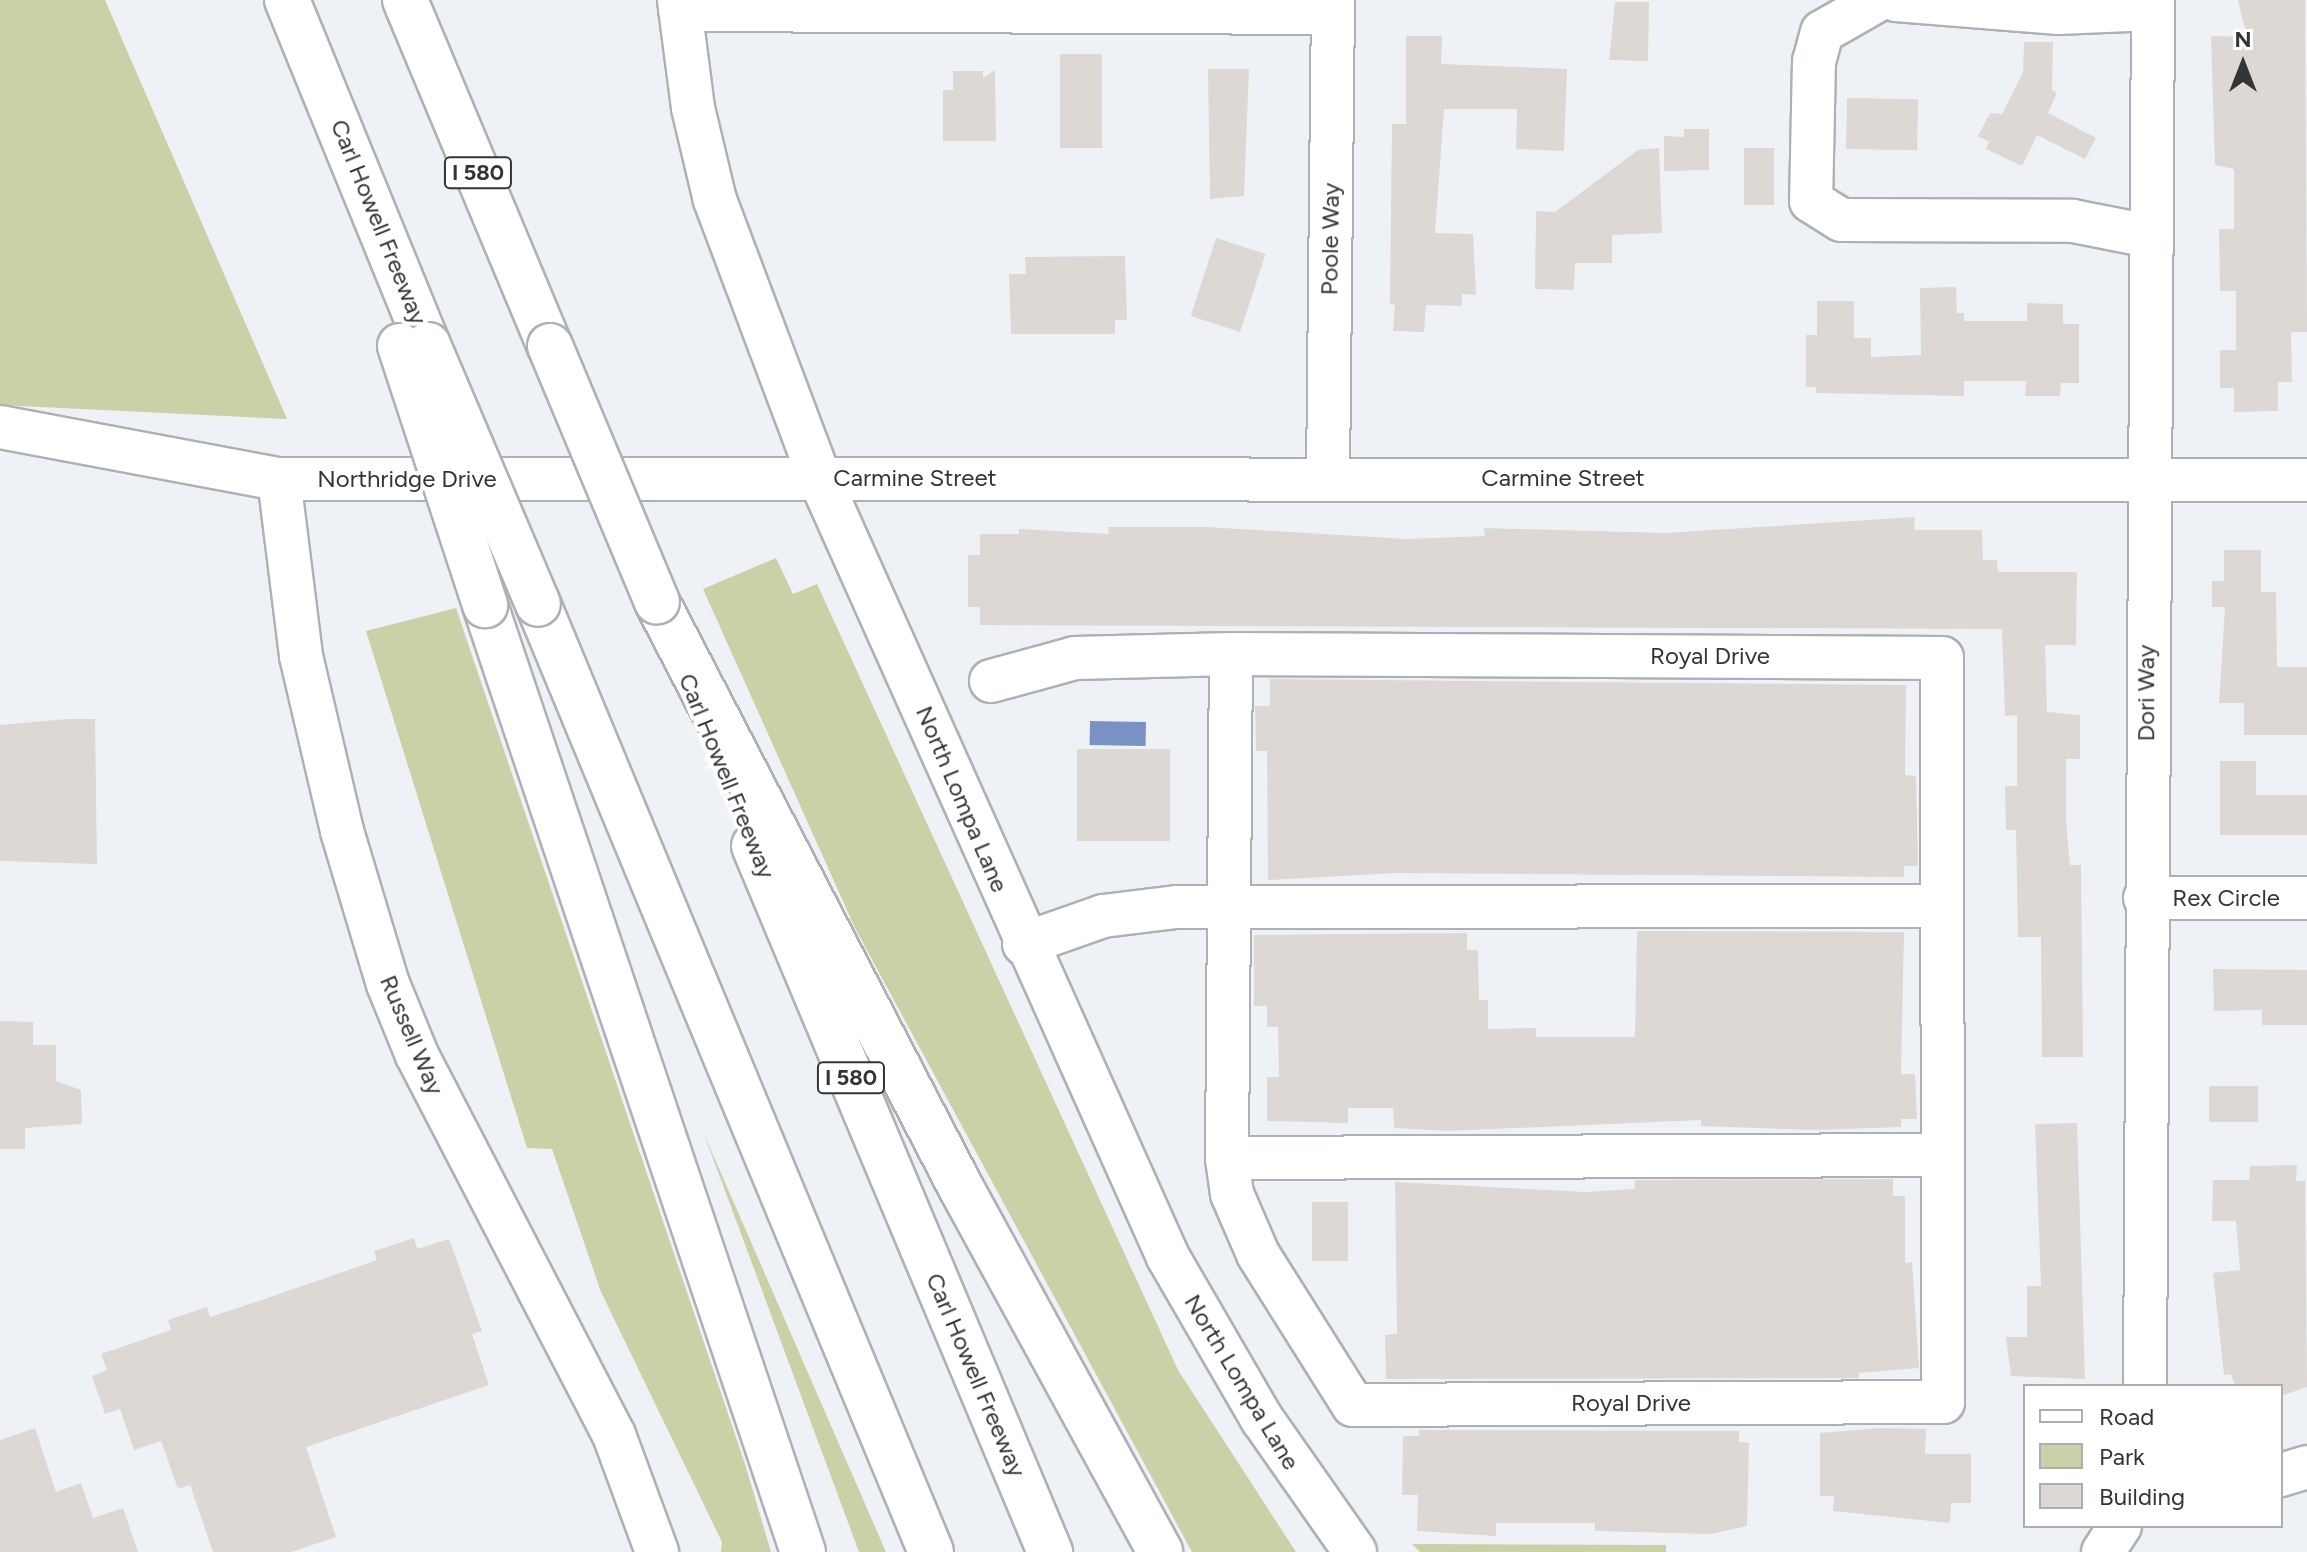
<!DOCTYPE html>
<html>
<head>
<meta charset="utf-8">
<style>
	body { margin:0 }
	#map { position:relative; width:2307px; height:1552px; overflow:hidden; background:#eef2f7; font-family:Figtree,sans-serif }
	div>[style] { position:absolute }
	.green>* { inset:0; background:#ccd0a7 }
	.water>* { inset:0; background:#7a92c3; transform-origin:0 0 }
	.building>* { inset:0; background:#ddd8d4; transform-origin:0 0 }
	.roads { filter:drop-shadow(2px 0 #adb1b5) drop-shadow(-2px 0 #adb1b5) drop-shadow(0 2px #adb1b5) drop-shadow(0 -2px #adb1b5) }
	.minor>* { height:42px; margin:-21px; padding:0 21px; transform-origin:21px; border-radius:21px; background:#fff }
	.highway>* { height:44px; margin:-22px; padding:0 22px; transform-origin:22px; border-radius:22px; background:#fff }
	.bridges { filter:drop-shadow(2px 0 #adb1b5) drop-shadow(-2px 0 #adb1b5) drop-shadow(0 2px #adb1b5) drop-shadow(0 -2px #adb1b5) }
	.highway-bridge>* { height:44px; margin:-22px; padding:0 22px; transform-origin:22px; border-radius:22px; background:#fff }
	span { translate:-50% -50%; white-space:nowrap; text-align:center; line-height:1.15; -webkit-text-stroke:8px #fff; paint-order:stroke }
	.shield-label span { padding:2px 6px; background:#fff; border:2px solid; border-radius:6px; -webkit-text-stroke-width:0 }
	.shield-label { font-size:22px; color:#323436; font-weight:700 }
	.street-label { font-size:24px; color:#323436 }
	.legend { position:absolute; left:2023px; top:1384px; width:260px; height:144px; box-sizing:border-box; background:#fff; border:2px solid #adaeaf; margin:0; padding:10px 14px; list-style:none; font-size:24px; color:#323436 }
	.legend li { display:flex; align-items:center; gap:16px; height:40px }
	.legend b { width:40px; border:2px solid #adaeaf }
	.north { position:absolute; left:2203px; top:24px; width:80px; height:80px; -webkit-text-stroke:6px #fff; paint-order:stroke; rotate:0deg; font-size:22px; font-weight:700; line-height:32px; text-align:center; color:#323436 }
	.north::after { content:''; display:block; margin:auto; width:28px; height:36px; background:#323436; clip-path:polygon(50% 0,100% 100%,50% 72%,0 100%) }
</style>
</head>
<body>
<div id="map">
	<div class="green">
		<div style="clip-path:polygon(0 0,105px 0,287px 419px,0 405px)"></div>
		<div style="clip-path:polygon(776px 558px,793px 594px,817px 584px,1178px 1370px,1296px 1552px,1192px 1552px,855px 928px,703px 589px)"></div>
		<div style="clip-path:polygon(456px 608px,745px 1464px,771px 1552px,721px 1552px,722px 1542px,601px 1292px,552px 1149px,527px 1148px,366px 631px)"></div>
		<div style="clip-path:polygon(704px 1134px,886px 1552px,859px 1552px)"></div>
		<div style="clip-path:polygon(1412px 1544px,1666px 1545px,1666px 1552px,1420px 1552px)"></div>
	</div>
	<div class="water">
		<div style="left:1090px;top:721px;width:56px;height:24px;rotate:1deg"></div>
	</div>
	<div class="building">
		<div style="clip-path:polygon(2238px 0,2305px 0,2307px 332px,2291px 332px,2292px 382px,2278px 382px,2278px 411px,2234px 412px,2234px 388px,2220px 388px,2220px 350px,2236px 350px,2236px 291px,2220px 291px,2219px 229px,2234px 229px,2234px 169px,2215px 165px,2211px 36px,2247px 37px)"></div>
		<div style="clip-path:polygon(1615px 2px,1649px 2px,1648px 61px,1609px 60px)"></div>
		<div style="clip-path:polygon(1406px 36px,1442px 36px,1441px 64px,1567px 69px,1564px 151px,1516px 149px,1517px 109px,1444px 109px,1435px 233px,1473px 234px,1476px 295px,1462px 294px,1462px 306px,1426px 305px,1424px 332px,1393px 331px,1395px 305px,1390px 304px,1392px 124px,1406px 124px)"></div>
		<div style="clip-path:polygon(2024px 42px,2053px 42px,2052px 90px,2057px 93px,2048px 113px,2096px 138px,2085px 159px,2037px 135px,2022px 166px,1986px 149px,1989px 142px,1978px 136px,1990px 113px,2002px 114px,2023px 72px)"></div>
		<div style="left:1060px;top:54px;width:42px;height:94px"></div>
		<div style="clip-path:polygon(1208px 69px,1249px 69px,1244px 196px,1210px 199px)"></div>
		<div style="clip-path:polygon(995px 70px,996px 141px,943px 141px,943px 90px,953px 90px,953px 71px,983px 71px,983px 78px)"></div>
		<div style="left:1847px;top:98px;width:71px;height:51px;rotate:1deg"></div>
		<div style="clip-path:polygon(1684px 129px,1709px 129px,1709px 170px,1664px 171px,1664px 136px,1684px 137px)"></div>
		<div style="clip-path:polygon(1659px 148px,1662px 233px,1612px 235px,1612px 263px,1575px 263px,1574px 290px,1535px 289px,1536px 211px,1555px 212px,1638px 150px)"></div>
		<div style="left:1744px;top:148px;width:30px;height:57px"></div>
		<div style="left:1216px;top:238px;width:52px;height:82px;rotate:18deg"></div>
		<div style="clip-path:polygon(1125px 256px,1127px 320px,1115px 320px,1115px 334px,1011px 334px,1009px 274px,1026px 274px,1025px 257px)"></div>
		<div style="clip-path:polygon(1956px 287px,1957px 313px,1964px 313px,1964px 321px,2027px 321px,2027px 303px,2063px 304px,2063px 324px,2079px 324px,2079px 383px,2061px 383px,2060px 396px,2025px 396px,2026px 381px,1964px 381px,1964px 396px,1816px 393px,1816px 387px,1806px 387px,1806px 335px,1817px 335px,1817px 301px,1854px 301px,1854px 338px,1871px 338px,1871px 357px,1921px 355px,1920px 288px)"></div>
		<div style="clip-path:polygon(1915px 517px,1914px 530px,1982px 530px,1983px 560px,1997px 560px,1998px 572px,2077px 572px,2076px 645px,2045px 645px,2047px 712px,2080px 715px,2080px 759px,2066px 759px,2066px 821px,2070px 865px,2081px 865px,2083px 1057px,2042px 1057px,2041px 937px,2018px 937px,2016px 830px,2006px 830px,2005px 786px,2017px 786px,2017px 715px,2005px 716px,2002px 629px,980px 625px,980px 607px,968px 607px,968px 555px,980px 555px,980px 534px,1019px 534px,1019px 529px,1109px 534px,1108px 527px,1207px 527px,1406px 539px,1485px 536px,1484px 528px,1665px 533px)"></div>
		<div style="clip-path:polygon(2224px 550px,2261px 550px,2261px 592px,2276px 592px,2277px 667px,2307px 667px,2307px 735px,2244px 735px,2244px 703px,2219px 703px,2225px 607px,2212px 607px,2212px 581px,2224px 581px)"></div>
		<div style="clip-path:polygon(1270px 679px,1906px 685px,1905px 775px,1916px 776px,1918px 866px,1904px 866px,1904px 877px,1397px 873px,1268px 880px,1267px 751px,1256px 751px,1255px 706px,1270px 706px)"></div>
		<div style="clip-path:polygon(67px 719px,95px 719px,97px 864px,0 861px,0 725px)"></div>
		<div style="left:1077px;top:749px;width:93px;height:92px"></div>
		<div style="clip-path:polygon(2220px 761px,2256px 761px,2256px 795px,2307px 795px,2307px 835px,2220px 835px)"></div>
		<div style="clip-path:polygon(1637px 931px,1904px 932px,1901px 1074px,1915px 1074px,1917px 1119px,1901px 1119px,1901px 1127px,1813px 1130px,1701px 1126px,1701px 1120px,1447px 1131px,1394px 1128px,1393px 1108px,1348px 1108px,1348px 1123px,1267px 1121px,1267px 1077px,1279px 1077px,1278px 1027px,1267px 1027px,1267px 1006px,1254px 1006px,1254px 935px,1467px 933px,1467px 950px,1478px 950px,1479px 1000px,1488px 1000px,1488px 1029px,1536px 1028px,1536px 1037px,1635px 1037px)"></div>
		<div style="clip-path:polygon(2213px 969px,2307px 970px,2307px 1025px,2262px 1025px,2262px 1010px,2214px 1011px)"></div>
		<div style="clip-path:polygon(0 1021px,33px 1022px,33px 1045px,56px 1045px,56px 1081px,81px 1090px,82px 1124px,25px 1128px,25px 1149px,0 1149px)"></div>
		<div style="left:2258px;top:1086px;width:36px;height:49px;rotate:90deg"></div>
		<div style="clip-path:polygon(2077px 1123px,2085px 1379px,2011px 1376px,2006px 1337px,2027px 1337px,2027px 1286px,2041px 1286px,2035px 1124px)"></div>
		<div style="clip-path:polygon(2297px 1165px,2296px 1181px,2305px 1181px,2307px 1387px,2281px 1396px,2281px 1386px,2235px 1386px,2231px 1374px,2224px 1375px,2213px 1273px,2240px 1270px,2236px 1221px,2212px 1221px,2213px 1180px,2249px 1180px,2250px 1166px)"></div>
		<div style="clip-path:polygon(1893px 1179px,1893px 1196px,1905px 1196px,1905px 1263px,1912px 1262px,1919px 1368px,1859px 1373px,1859px 1378px,1386px 1379px,1385px 1335px,1397px 1334px,1395px 1182px,1585px 1192px,1635px 1189px,1635px 1180px)"></div>
		<div style="left:1312px;top:1202px;width:36px;height:59px"></div>
		<div style="clip-path:polygon(414px 1238px,417px 1249px,449px 1239px,482px 1331px,472px 1334px,489px 1385px,306px 1447px,336px 1537px,291px 1552px,213px 1552px,190px 1485px,178px 1489px,161px 1441px,134px 1450px,120px 1409px,105px 1414px,92px 1376px,107px 1370px,101px 1354px,171px 1330px,168px 1320px,207px 1307px,210px 1317px,259px 1301px,377px 1260px,374px 1251px)"></div>
		<div style="clip-path:polygon(35px 1428px,56px 1492px,81px 1483px,93px 1518px,123px 1508px,138px 1552px,0 1552px,0 1440px)"></div>
		<div style="clip-path:polygon(1880px 1428px,1926px 1429px,1925px 1454px,1971px 1454px,1971px 1503px,1951px 1503px,1950px 1523px,1833px 1511px,1834px 1496px,1820px 1496px,1820px 1433px)"></div>
		<div style="clip-path:polygon(1419px 1430px,1739px 1431px,1739px 1442px,1749px 1443px,1747px 1526px,1711px 1534px,1595px 1531px,1595px 1523px,1496px 1523px,1496px 1536px,1417px 1531px,1418px 1495px,1402px 1495px,1403px 1436px,1419px 1436px)"></div>
	</div>
	<div class="roads">
		<div class="minor">
			<div style="left:679px;top:0;width:109px;rotate:82.6deg"></div>
			<div style="left:693px;top:108px;width:95px;rotate:76.6deg"></div>
			<div style="left:715px;top:200px;width:296px;rotate:69.4deg"></div>
			<div style="left:819px;top:477px;width:855px;rotate:65.89deg"></div>
			<div style="left:1168px;top:1257px;width:187px;rotate:59.9deg"></div>
			<div style="left:1262px;top:1419px;width:162px;rotate:55deg"></div>
			<div style="left:1878px;top:0;width:64px;rotate:150.3deg"></div>
			<div style="left:1822px;top:32px;width:30px;rotate:105deg"></div>
			<div style="left:1814px;top:61px;width:140px;rotate:91.2deg"></div>
			<div style="left:1811px;top:201px;width:36px;rotate:32deg"></div>
			<div style="left:1842px;top:220px;width:231px;rotate:0.2deg"></div>
			<div style="left:2073px;top:221px;width:77px;rotate:11.2deg"></div>
			<div style="left:1896px;top:0;width:163px;rotate:4.6deg"></div>
			<div style="left:2058px;top:13px;width:95px;rotate:-2.4deg"></div>
			<div style="left:680px;top:10px;width:653px;rotate:0.26deg"></div>
			<div style="left:0;top:427px;width:284px;rotate:10.6deg"></div>
			<div style="left:279px;top:479px;width:2028px;rotate:0.03deg"></div>
			<div style="left:1328px;top:478px;width:478px;rotate:-89.4deg"></div>
			<div style="left:279px;top:479px;width:178px;rotate:82.9deg"></div>
			<div style="left:301px;top:656px;width:180px;rotate:76.8deg"></div>
			<div style="left:342px;top:831px;width:160px;rotate:73.3deg"></div>
			<div style="left:388px;top:984px;width:77px;rotate:67.8deg"></div>
			<div style="left:417px;top:1055px;width:428px;rotate:62.6deg"></div>
			<div style="left:614px;top:1435px;width:125px;rotate:69.8deg"></div>
			<div style="left:991px;top:681px;width:87px;rotate:-15.3deg"></div>
			<div style="left:1075px;top:658px;width:156px;rotate:-1.5deg"></div>
			<div style="left:1231px;top:654px;width:711px;rotate:0.32deg"></div>
			<div style="left:1942px;top:658px;width:744px;rotate:89.92deg"></div>
			<div style="left:1943px;top:1402px;width:590px;rotate:179.71deg"></div>
			<div style="left:1353px;top:1405px;width:178px;rotate:-122.2deg"></div>
			<div style="left:1258px;top:1254px;width:65px;rotate:-113.4deg"></div>
			<div style="left:1232px;top:1194px;width:36px;rotate:-98deg"></div>
			<div style="left:1227px;top:1158px;width:504px;rotate:-89.55deg"></div>
			<div style="left:2145px;top:898px;width:162px"></div>
			<div style="left:1024px;top:944px;width:84px;rotate:-19.5deg"></div>
			<div style="left:1103px;top:916px;width:74px;rotate:-7deg"></div>
			<div style="left:1176px;top:907px;width:766px;rotate:-0.07deg"></div>
			<div style="left:1227px;top:1158px;width:715px;rotate:-0.24deg"></div>
			<div style="left:2145px;top:1386px;width:1386px;rotate:-89.67deg"></div>
			<div style="left:2281px;top:1475px;width:27px;rotate:-17deg"></div>
			<div style="left:2103px;top:1552px;width:31px;rotate:-57deg"></div>
		</div>
		<div class="highway">
			<div style="left:287px;top:0;width:373px;rotate:67.8deg"></div>
			<div style="left:405px;top:0;width:375px;rotate:67.3deg"></div>
			<div style="left:657px;top:602px;width:658px;rotate:62.58deg"></div>
			<div style="left:960px;top:1186px;width:417px;rotate:61.3deg"></div>
			<div style="left:538px;top:604px;width:1026px;rotate:67.48deg"></div>
			<div style="left:485px;top:605px;width:999px;rotate:71.44deg"></div>
			<div style="left:754px;top:846px;width:766px;rotate:67.25deg"></div>
		</div>
	</div>
	<div class="bridges">
		<div class="highway-bridge">
			<div style="left:428px;top:345px;width:281px;rotate:67deg"></div>
			<div style="left:400px;top:346px;width:273px;rotate:71.8deg"></div>
			<div style="left:550px;top:346px;width:277px;rotate:67.3deg"></div>
		</div>
	</div>
	<div class="shield-label">
		<span style="left:478px;top:173px">I 580</span>
		<span style="left:851px;top:1078px">I 580</span>
	</div>
	<div class="street-label">
		<span style="left:379px;top:222px;rotate:68deg">Carl Howell Freeway</span>
		<span style="left:1330px;top:239px;rotate:-89deg">Poole Way</span>
		<span style="left:915px;top:478px">Carmine Street</span>
		<span style="left:1563px;top:478px">Carmine Street</span>
		<span style="left:407px;top:479px">Northridge Drive</span>
		<span style="left:1710px;top:656px">Royal Drive</span>
		<span style="left:2146px;top:693px;rotate:-90deg">Dori Way</span>
		<span style="left:727px;top:776px;rotate:68deg">Carl Howell Freeway</span>
		<span style="left:962px;top:799px;rotate:67deg">North Lompa Lane</span>
		<span style="left:2226px;top:898px">Rex Circle</span>
		<span style="left:412px;top:1035px;rotate:67deg">Russell Way</span>
		<span style="left:976px;top:1375px;rotate:67deg">Carl Howell Freeway</span>
		<span style="left:1242px;top:1382px;rotate:59deg">North Lompa Lane</span>
		<span style="left:1631px;top:1403px">Royal Drive</span>
	</div>
	<ul class="legend">
	<li><b style="height:10px;background:#fff"></b>Road</li>
	<li><b style="height:22px;background:#ccd0a7"></b>Park</li>
	<li><b style="height:22px;background:#ddd8d4"></b>Building</li>
	</ul>
	<div class="north">N</div>
</div>
</body>
</html>
